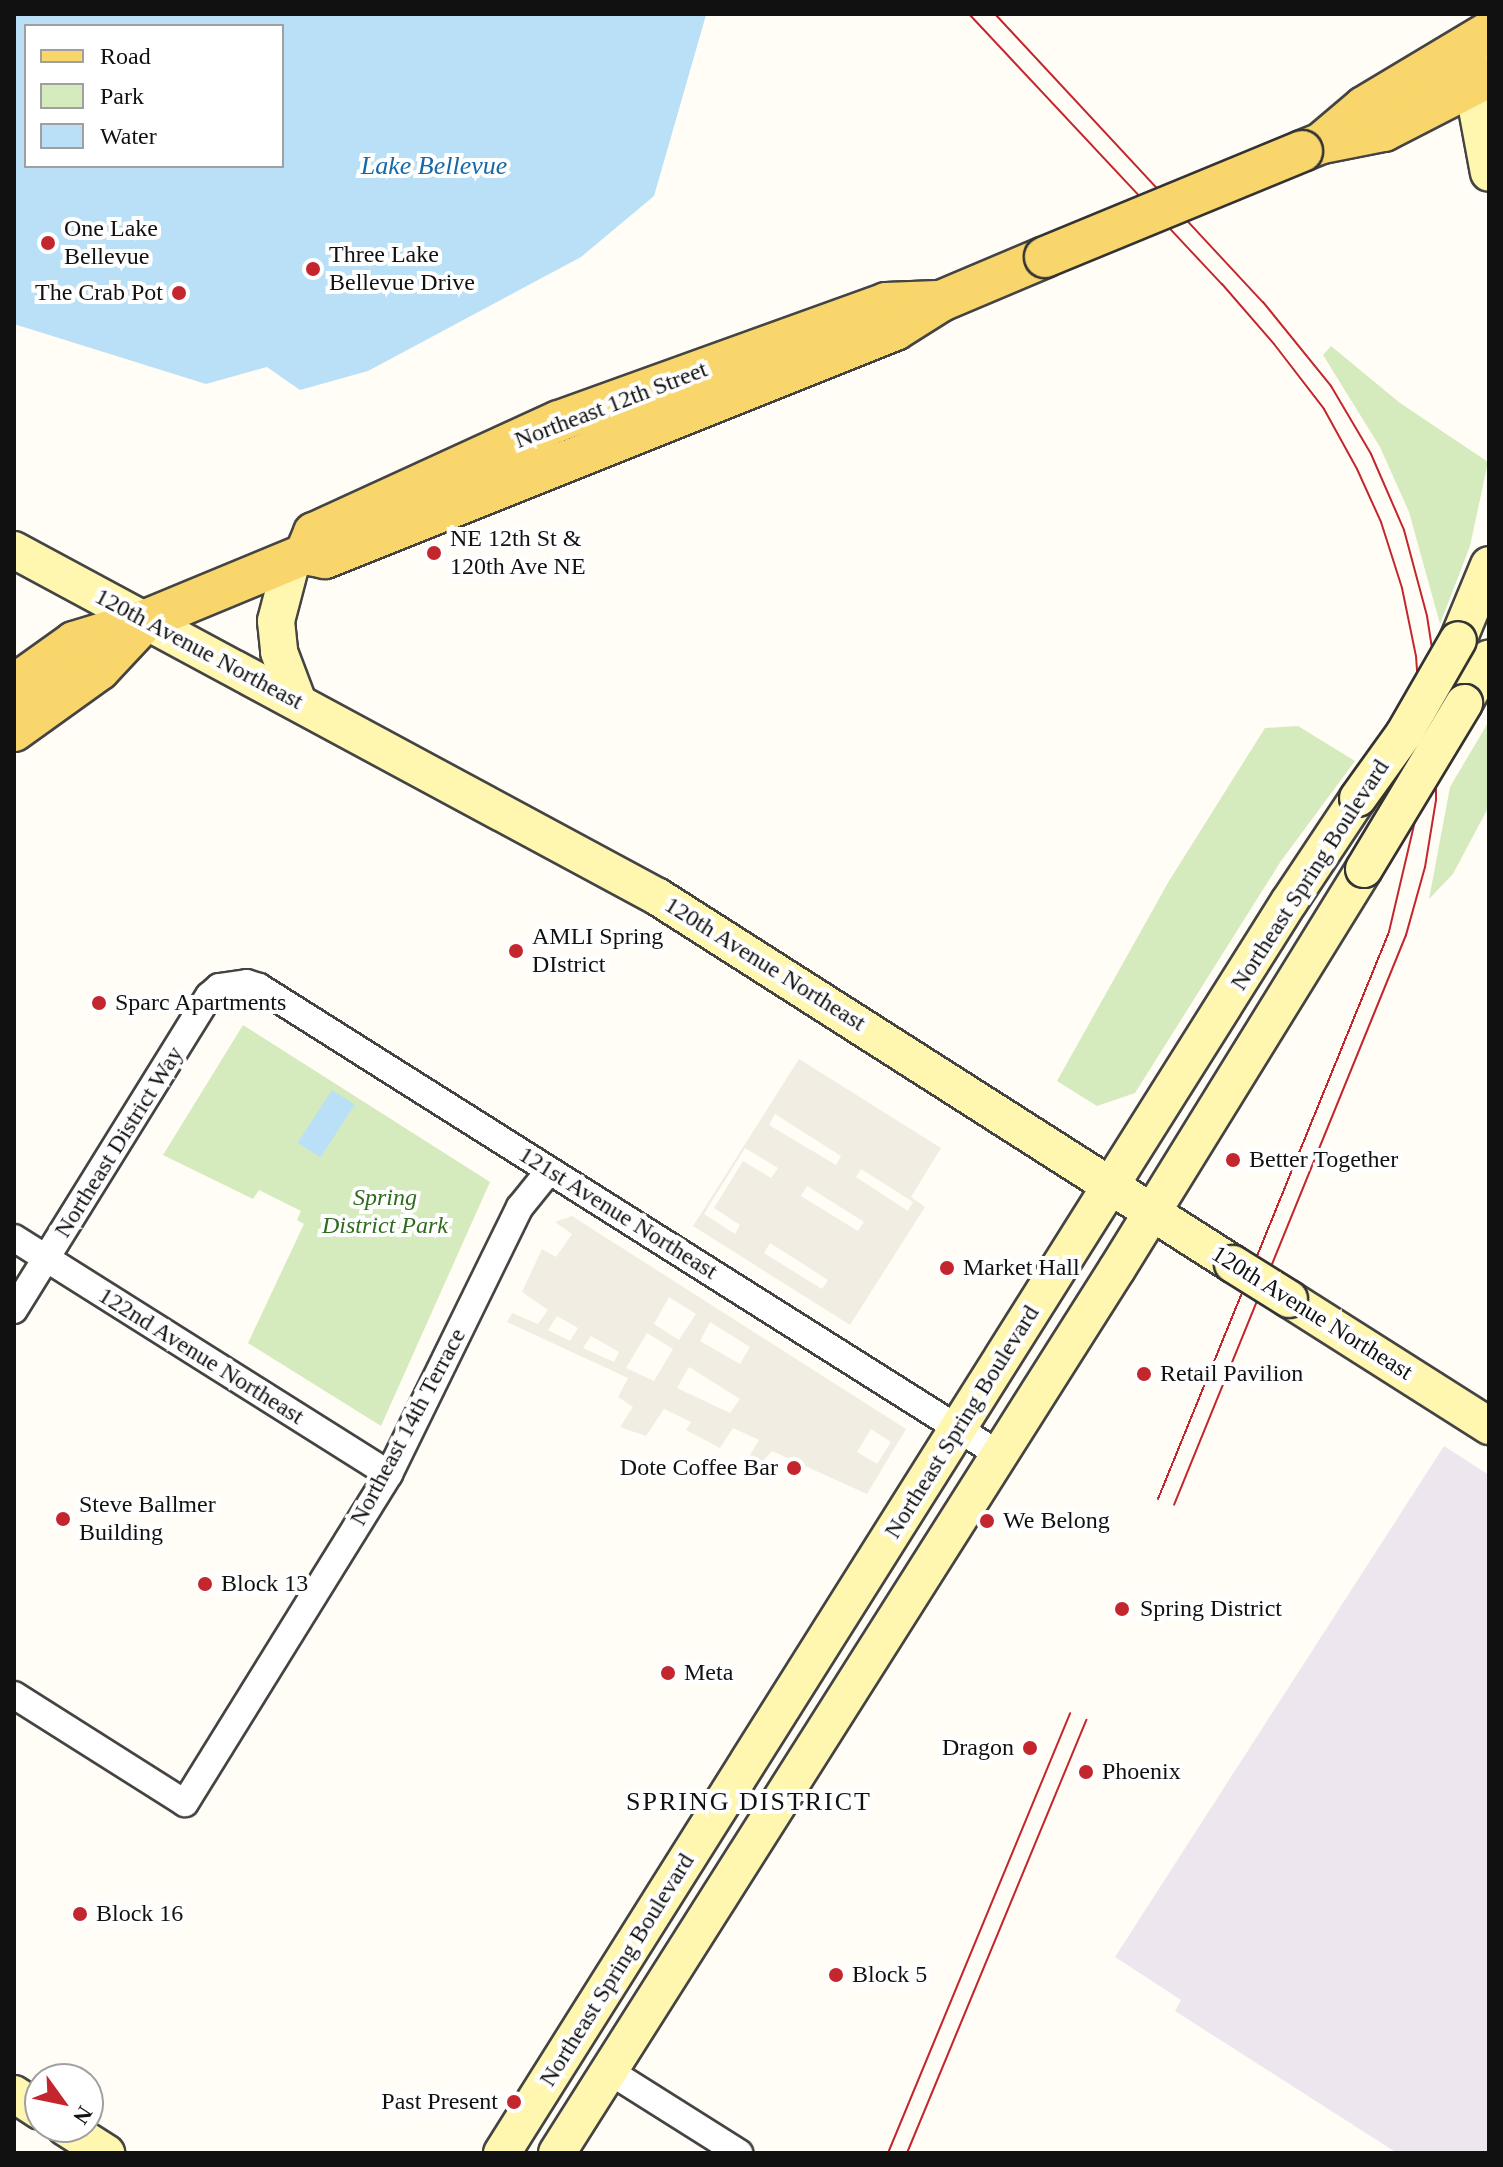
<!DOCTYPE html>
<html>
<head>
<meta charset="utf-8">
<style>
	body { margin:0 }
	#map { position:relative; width:1503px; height:2167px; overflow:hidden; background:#fffdf5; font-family:"Times New Roman",serif }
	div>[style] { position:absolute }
	.industrial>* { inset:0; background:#eee6ef }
	.green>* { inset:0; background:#d5ebbd }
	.plaza>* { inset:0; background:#f1ede2 }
	.water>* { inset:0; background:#b9e0f7; transform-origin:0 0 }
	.roads { filter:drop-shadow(2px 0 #444) drop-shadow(-2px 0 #444) drop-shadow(0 2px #444) drop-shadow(0 -2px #444) }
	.street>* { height:26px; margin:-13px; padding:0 13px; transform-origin:13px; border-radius:13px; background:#fff }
	.secondary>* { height:36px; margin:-18px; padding:0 18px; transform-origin:18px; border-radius:18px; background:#fff6b0 }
	.primary>* { height:40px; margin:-20px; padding:0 20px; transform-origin:20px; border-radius:20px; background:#f9d66b }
	.tram>* { height:2px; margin:-1px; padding:0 1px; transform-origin:1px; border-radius:1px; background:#c4262e }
	.bridges { filter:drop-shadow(2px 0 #333) drop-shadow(-2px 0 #333) drop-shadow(0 2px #333) drop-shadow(0 -2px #333) }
	.secondary-bridge>* { height:36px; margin:-18px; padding:0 18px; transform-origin:18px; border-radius:18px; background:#fff6b0 }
	.primary-bridge>* { height:40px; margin:-20px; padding:0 20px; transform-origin:20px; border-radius:20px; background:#f9d66b }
	.dots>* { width:22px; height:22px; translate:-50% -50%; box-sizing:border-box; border:4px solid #fff; border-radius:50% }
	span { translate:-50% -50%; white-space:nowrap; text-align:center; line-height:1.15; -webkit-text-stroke:8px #fff; paint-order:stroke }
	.poi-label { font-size:24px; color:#111 }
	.left { translate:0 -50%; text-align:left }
	.right { translate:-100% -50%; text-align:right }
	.street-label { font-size:24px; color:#111 }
	.park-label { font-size:24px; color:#2f6b1f; font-style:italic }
	.water-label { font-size:26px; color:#1768a6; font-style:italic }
	.neighbourhood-label { font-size:26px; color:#111; letter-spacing:2px }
	.frame { position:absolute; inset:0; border:16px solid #111; pointer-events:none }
	.legend { position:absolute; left:24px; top:24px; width:260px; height:144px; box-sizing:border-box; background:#fff; border:2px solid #a0a0a0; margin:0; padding:10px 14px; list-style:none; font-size:24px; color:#111 }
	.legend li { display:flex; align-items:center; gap:16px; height:40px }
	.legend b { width:40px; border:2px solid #a0a0a0 }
	.north { position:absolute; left:24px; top:2063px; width:80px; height:80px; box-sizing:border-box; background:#fff; border:2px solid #a0a0a0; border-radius:50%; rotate:123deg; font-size:22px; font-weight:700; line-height:32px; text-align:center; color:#111 }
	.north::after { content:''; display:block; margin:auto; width:28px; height:36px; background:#c4262e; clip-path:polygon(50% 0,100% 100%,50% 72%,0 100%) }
</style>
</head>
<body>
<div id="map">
	<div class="industrial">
		<div style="clip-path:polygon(1444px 1446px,1489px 1475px,1489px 2153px,1397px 2153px,1175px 2011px,1181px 2000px,1115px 1957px)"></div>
	</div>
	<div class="green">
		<div style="clip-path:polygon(1331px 346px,1400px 403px,1488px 462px,1470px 546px,1440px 624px,1409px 512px,1380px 447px,1323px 355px)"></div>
		<div style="clip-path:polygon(1489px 721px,1489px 806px,1453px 874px,1429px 899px,1450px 787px)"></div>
		<div style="clip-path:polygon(1298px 726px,1355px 761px,1281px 861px,1135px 1093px,1097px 1106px,1057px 1081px,1169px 881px,1265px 728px)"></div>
		<div style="clip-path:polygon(243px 1025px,490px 1182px,381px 1426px,248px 1343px,304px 1224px,297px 1220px,301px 1211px,259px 1190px,253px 1199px,163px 1155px)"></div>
	</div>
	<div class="plaza">
		<div style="clip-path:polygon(evenodd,799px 1059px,941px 1148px,911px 1197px,925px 1207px,850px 1325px,693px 1226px,799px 1059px,775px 1114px,841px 1156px,836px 1165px,769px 1125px,775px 1114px,799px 1059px,745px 1148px,778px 1168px,771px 1178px,743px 1161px,714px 1208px,740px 1225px,735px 1234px,704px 1214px,745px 1148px,799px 1059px,861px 1169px,913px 1202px,908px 1211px,856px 1177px,861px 1169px,799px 1059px,807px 1186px,864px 1222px,858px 1231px,801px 1196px,807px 1186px,799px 1059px,770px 1243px,828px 1280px,822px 1289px,764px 1253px,770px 1243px)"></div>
		<div style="clip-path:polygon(evenodd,572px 1216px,906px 1429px,867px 1494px,772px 1451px,762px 1462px,750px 1455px,759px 1440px,733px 1428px,720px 1448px,686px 1430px,691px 1422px,664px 1409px,646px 1436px,620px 1427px,633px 1407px,618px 1397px,628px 1378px,507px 1322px,512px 1313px,538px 1324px,548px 1310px,522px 1292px,542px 1249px,556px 1257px,572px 1234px,555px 1222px,572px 1216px,669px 1297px,696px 1314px,679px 1340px,654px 1324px,669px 1297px,572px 1216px,557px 1316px,578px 1328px,570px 1341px,548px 1330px,557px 1316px,572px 1216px,710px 1322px,750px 1347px,740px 1364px,700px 1341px,710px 1322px,572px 1216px,647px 1333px,673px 1349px,654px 1381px,626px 1368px,647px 1333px,572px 1216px,591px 1336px,619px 1352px,614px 1362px,583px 1348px,591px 1336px,572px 1216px,689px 1367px,740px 1399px,730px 1413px,677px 1388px,689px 1367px,572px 1216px,871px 1429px,891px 1442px,877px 1464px,857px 1452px,871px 1429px)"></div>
	</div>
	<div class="water">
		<div style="clip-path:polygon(evenodd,14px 14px,706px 14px,706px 15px,654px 196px,581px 257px,368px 371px,300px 390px,267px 367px,206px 384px,14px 324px,14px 14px,26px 26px,282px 26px,282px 166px,26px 166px,26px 26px)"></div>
		<div style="left:332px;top:1090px;width:27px;height:63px;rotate:33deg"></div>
	</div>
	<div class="roads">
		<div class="street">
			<div style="left:14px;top:1238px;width:443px;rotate:32.2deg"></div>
			<div style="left:14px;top:1310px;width:370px;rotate:-58.2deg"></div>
			<div style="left:209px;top:996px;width:13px;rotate:-42deg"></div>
			<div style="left:219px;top:987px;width:28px;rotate:-8deg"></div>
			<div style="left:247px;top:983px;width:13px;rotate:18deg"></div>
			<div style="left:259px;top:987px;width:876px;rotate:32.28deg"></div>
			<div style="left:14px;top:1695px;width:202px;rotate:32.3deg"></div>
			<div style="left:185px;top:1803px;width:387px;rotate:-58.2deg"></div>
			<div style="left:389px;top:1474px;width:297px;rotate:-63.9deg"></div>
			<div style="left:520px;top:1207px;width:46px;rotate:-51.1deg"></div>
			<div style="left:609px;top:2071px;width:154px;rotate:32.2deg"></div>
		</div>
		<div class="secondary">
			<div style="left:1483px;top:59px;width:30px;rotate:110deg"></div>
			<div style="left:1473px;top:87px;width:87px;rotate:79.5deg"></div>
			<div style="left:14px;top:550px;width:732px;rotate:28.32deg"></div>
			<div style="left:658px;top:897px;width:682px;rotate:32.55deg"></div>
			<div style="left:292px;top:560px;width:63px;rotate:104.7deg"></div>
			<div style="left:276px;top:621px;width:31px;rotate:84deg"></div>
			<div style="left:279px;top:652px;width:53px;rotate:69.2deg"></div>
			<div style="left:1458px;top:640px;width:81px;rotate:-67.5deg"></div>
			<div style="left:1464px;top:703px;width:51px;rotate:-60.9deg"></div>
			<div style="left:1289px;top:1299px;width:237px;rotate:32.4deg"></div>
			<div style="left:14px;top:2094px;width:31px;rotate:33deg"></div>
			<div style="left:65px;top:2127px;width:49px;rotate:32.4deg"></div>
			<div style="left:502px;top:2153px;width:1478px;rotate:-57.83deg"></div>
			<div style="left:1289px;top:902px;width:125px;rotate:-56.4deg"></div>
			<div style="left:557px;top:2153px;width:1046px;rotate:-57.65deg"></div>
			<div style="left:1117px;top:1269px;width:470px;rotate:-58.3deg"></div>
		</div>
		<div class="primary">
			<div style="left:1325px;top:140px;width:51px;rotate:-40.2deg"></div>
			<div style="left:1364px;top:107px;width:146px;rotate:-31deg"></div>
			<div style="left:1302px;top:151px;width:22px;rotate:-22deg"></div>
			<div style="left:1322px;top:143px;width:63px;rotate:-11deg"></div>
			<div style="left:1384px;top:131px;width:118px;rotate:-27.2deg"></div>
			<div style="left:305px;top:554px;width:23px;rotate:-67deg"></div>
			<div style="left:314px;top:533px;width:269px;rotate:-24.6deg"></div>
			<div style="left:559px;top:421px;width:348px;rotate:-19.8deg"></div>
			<div style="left:886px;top:303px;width:51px;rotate:-2.2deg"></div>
			<div style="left:14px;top:685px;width:74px;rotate:-35.6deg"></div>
			<div style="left:74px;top:642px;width:75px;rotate:-17deg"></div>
			<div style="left:146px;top:620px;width:172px;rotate:-22.5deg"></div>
			<div style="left:305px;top:554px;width:20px;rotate:11deg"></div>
			<div style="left:325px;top:558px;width:614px;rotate:-21.8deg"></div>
			<div style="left:895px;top:330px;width:54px;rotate:-32.2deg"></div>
			<div style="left:941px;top:301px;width:113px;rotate:-22.9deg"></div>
			<div style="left:14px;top:731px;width:105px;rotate:-35.7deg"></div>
			<div style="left:99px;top:670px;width:67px;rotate:-46.8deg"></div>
		</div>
	</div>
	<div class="tram">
		<div style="left:969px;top:14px;width:370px;rotate:46.9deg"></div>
		<div style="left:1222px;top:284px;width:79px;rotate:49.1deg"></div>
		<div style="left:1274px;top:344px;width:82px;rotate:52.4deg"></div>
		<div style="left:1324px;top:409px;width:68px;rotate:61.2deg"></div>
		<div style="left:1357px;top:469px;width:58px;rotate:65.6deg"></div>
		<div style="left:1381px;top:522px;width:69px;rotate:72.3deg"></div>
		<div style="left:1402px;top:588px;width:69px;rotate:78.4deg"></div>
		<div style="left:1416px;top:656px;width:69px;rotate:85.9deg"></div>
		<div style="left:1421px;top:725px;width:83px;rotate:92.1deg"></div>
		<div style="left:1418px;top:808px;width:127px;rotate:103.2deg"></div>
		<div style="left:1389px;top:932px;width:612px;rotate:112.17deg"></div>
		<div style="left:995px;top:14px;width:393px;rotate:47.1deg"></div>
		<div style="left:1263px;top:302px;width:108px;rotate:51deg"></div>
		<div style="left:1331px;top:386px;width:79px;rotate:59.5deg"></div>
		<div style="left:1371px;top:454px;width:83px;rotate:66.5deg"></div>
		<div style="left:1404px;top:530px;width:89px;rotate:75deg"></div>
		<div style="left:1427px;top:616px;width:59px;rotate:81.2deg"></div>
		<div style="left:1436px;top:674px;width:126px;rotate:90deg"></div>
		<div style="left:1436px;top:800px;width:68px;rotate:99.3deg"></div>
		<div style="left:1425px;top:867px;width:71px;rotate:105.6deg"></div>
		<div style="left:1406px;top:935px;width:615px;rotate:112.15deg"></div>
		<div style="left:888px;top:2153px;width:476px;rotate:-67.5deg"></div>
		<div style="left:907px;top:2153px;width:469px;rotate:-67.5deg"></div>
	</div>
	<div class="bridges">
		<div class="secondary-bridge">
			<div style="left:1358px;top:798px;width:79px;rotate:-54.3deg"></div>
			<div style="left:1404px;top:734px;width:108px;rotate:-60.1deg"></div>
			<div style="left:1364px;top:869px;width:194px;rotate:-58.9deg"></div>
			<div style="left:1233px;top:1264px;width:66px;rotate:32deg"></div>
		</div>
		<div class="primary-bridge">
			<div style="left:1045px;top:257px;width:278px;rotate:-22.4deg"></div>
		</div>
	</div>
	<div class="dots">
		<div style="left:48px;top:243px;background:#c4262e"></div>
		<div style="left:313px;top:269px;background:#c4262e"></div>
		<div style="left:179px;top:293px;background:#c4262e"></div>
		<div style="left:434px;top:553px;background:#c4262e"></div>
		<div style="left:516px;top:951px;background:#c4262e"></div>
		<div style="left:99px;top:1003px;background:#c4262e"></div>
		<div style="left:1233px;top:1160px;background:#c4262e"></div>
		<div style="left:947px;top:1268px;background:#c4262e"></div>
		<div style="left:1144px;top:1374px;background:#c4262e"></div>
		<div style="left:794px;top:1468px;background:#c4262e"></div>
		<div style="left:63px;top:1519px;background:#c4262e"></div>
		<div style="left:987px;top:1521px;background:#c4262e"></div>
		<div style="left:205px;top:1584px;background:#c4262e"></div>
		<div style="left:1122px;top:1609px;background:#c4262e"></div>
		<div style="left:668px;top:1673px;background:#c4262e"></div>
		<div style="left:1030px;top:1748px;background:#c4262e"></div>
		<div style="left:1086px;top:1772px;background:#c4262e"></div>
		<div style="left:80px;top:1914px;background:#c4262e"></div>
		<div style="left:836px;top:1975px;background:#c4262e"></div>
		<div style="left:514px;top:2102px;background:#c4262e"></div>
	</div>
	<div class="poi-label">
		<span class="left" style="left:64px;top:243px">One Lake<br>Bellevue</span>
		<span class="left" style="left:329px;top:269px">Three Lake<br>Bellevue Drive</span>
		<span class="right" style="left:163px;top:293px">The Crab Pot</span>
		<span class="left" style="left:450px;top:553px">NE 12th St &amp;<br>120th Ave NE</span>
		<span class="left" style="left:532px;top:951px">AMLI Spring<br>DIstrict</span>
		<span class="left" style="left:115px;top:1003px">Sparc Apartments</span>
		<span class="left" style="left:1249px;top:1160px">Better Together</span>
		<span class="left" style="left:963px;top:1268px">Market Hall</span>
		<span class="left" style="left:1160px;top:1374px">Retail Pavilion</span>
		<span class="right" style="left:778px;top:1468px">Dote Coffee Bar</span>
		<span class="left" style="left:79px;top:1519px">Steve Ballmer<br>Building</span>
		<span class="left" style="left:1003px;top:1521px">We Belong</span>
		<span class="left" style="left:221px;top:1584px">Block 13</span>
		<span class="left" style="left:1140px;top:1609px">Spring District</span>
		<span class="left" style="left:684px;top:1673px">Meta</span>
		<span class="right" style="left:1014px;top:1748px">Dragon</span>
		<span class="left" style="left:1102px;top:1772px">Phoenix</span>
		<span class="left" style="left:96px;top:1914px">Block 16</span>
		<span class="left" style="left:852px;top:1975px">Block 5</span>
		<span class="right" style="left:498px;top:2102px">Past Present</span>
	</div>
	<div class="street-label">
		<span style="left:611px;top:405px;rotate:-21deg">Northeast 12th Street</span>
		<span style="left:199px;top:649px;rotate:28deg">120th Avenue Northeast</span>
		<span style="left:1310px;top:875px;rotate:-57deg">Northeast Spring Boulevard</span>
		<span style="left:765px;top:964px;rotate:32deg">120th Avenue Northeast</span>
		<span style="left:119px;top:1142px;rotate:-58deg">Northeast District Way</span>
		<span style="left:618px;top:1213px;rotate:32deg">121st Avenue Northeast</span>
		<span style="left:1312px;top:1313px;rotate:32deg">120th Avenue Northeast</span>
		<span style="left:201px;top:1356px;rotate:32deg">122nd Avenue Northeast</span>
		<span style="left:962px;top:1422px;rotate:-58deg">Northeast Spring Boulevard</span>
		<span style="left:408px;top:1427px;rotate:-62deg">Northeast 14th Terrace</span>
		<span style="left:617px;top:1970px;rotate:-58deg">Northeast Spring Boulevard</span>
	</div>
	<div class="park-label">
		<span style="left:385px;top:1212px">Spring<br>District Park</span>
	</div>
	<div class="water-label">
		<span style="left:434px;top:166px">Lake Bellevue</span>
	</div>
	<div class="neighbourhood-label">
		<span style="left:749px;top:1802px">SPRING DISTRICT</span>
	</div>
	<div class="frame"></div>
	<ul class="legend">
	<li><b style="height:10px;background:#f9d66b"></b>Road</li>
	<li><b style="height:22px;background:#d5ebbd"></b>Park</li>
	<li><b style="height:22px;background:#b9e0f7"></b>Water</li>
	</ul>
	<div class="north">N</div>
</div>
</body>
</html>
